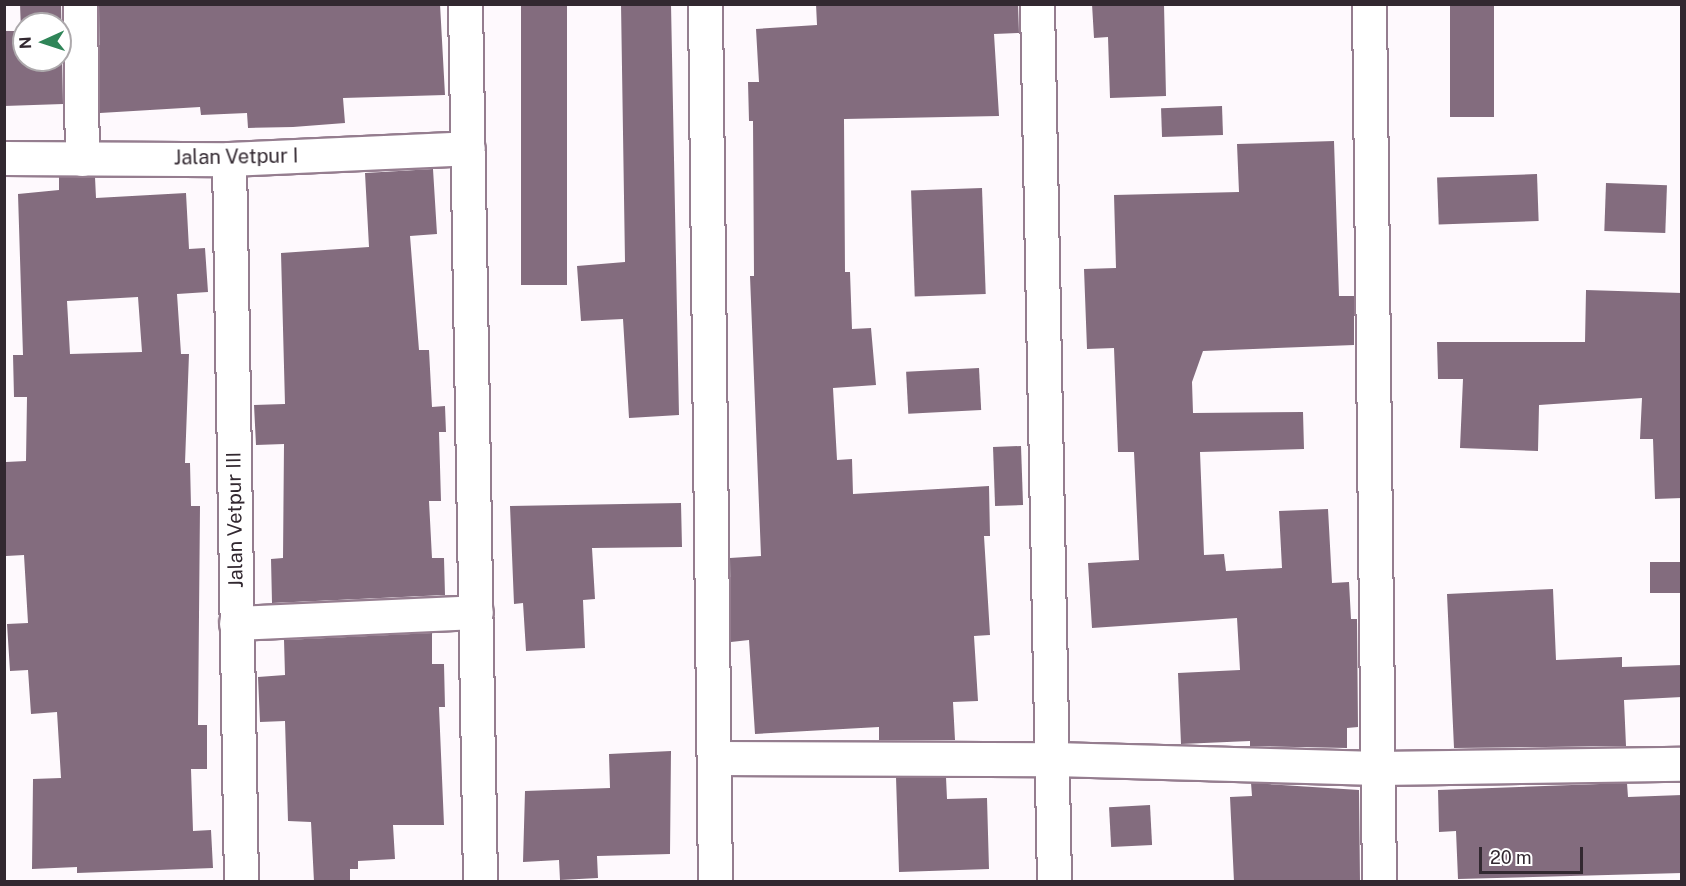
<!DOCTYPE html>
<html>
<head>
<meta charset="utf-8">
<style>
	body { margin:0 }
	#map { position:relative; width:1686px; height:886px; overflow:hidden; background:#fef9fd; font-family:"Public Sans",sans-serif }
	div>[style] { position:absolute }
	.building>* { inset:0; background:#836c7e; transform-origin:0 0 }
	.roads { filter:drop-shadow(2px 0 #957d8f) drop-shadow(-2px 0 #957d8f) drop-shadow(0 2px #957d8f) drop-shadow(0 -2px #957d8f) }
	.street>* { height:33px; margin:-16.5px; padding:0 16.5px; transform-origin:16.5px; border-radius:16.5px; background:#fff }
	span { translate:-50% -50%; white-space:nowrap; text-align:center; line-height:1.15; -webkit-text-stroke:6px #fff; paint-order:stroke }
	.street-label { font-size:20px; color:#322830 }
	.frame { position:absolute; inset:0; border:6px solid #322830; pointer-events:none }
	.north { position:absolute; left:12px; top:12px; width:60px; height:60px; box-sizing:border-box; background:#fff; border:2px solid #ada9ac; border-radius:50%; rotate:267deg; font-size:16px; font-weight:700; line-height:24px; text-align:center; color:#322830 }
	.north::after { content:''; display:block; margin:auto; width:21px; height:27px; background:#2f8558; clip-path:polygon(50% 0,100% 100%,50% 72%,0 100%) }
	.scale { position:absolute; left:1479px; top:847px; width:104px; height:27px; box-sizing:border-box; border:3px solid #322830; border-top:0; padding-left:8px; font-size:18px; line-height:21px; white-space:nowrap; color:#322830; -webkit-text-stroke:4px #fff; paint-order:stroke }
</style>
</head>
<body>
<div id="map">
	<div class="building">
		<div style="clip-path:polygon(evenodd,20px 4px,61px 4px,63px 104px,4px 106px,4px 31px,21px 31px,20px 4px,24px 24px,60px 24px,60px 60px,24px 60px,24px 24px)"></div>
		<div style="clip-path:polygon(99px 4px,440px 4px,445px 95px,343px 98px,345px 123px,293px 127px,248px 128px,247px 113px,201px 115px,200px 107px,100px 113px)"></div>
		<div style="left:521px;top:4px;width:46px;height:281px"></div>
		<div style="clip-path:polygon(621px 4px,671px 4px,679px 415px,629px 418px,623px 319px,581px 321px,577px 266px,625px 262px)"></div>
		<div style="clip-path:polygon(816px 4px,1018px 4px,1019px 33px,994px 34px,999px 116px,844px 119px,845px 272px,850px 272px,852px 329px,871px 328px,876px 385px,833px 388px,837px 460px,852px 459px,853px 494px,989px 486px,990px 536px,984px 536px,990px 635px,974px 636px,978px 701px,953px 702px,955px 740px,879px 740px,879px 727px,755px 734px,749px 640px,731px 642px,730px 558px,761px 556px,750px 276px,754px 276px,753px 121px,749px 121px,748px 82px,759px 82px,756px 29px,817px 25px)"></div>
		<div style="clip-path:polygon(1092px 4px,1164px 4px,1166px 96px,1110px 98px,1108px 37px,1094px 38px)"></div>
		<div style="left:1450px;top:4px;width:44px;height:113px"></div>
		<div style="left:1222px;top:106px;width:29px;height:61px;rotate:88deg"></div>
		<div style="clip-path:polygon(1334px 141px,1339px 296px,1354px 296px,1354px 345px,1203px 351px,1192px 382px,1193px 413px,1303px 412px,1304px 449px,1200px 452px,1204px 555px,1224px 554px,1226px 571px,1282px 568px,1279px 511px,1328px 509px,1332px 583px,1349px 582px,1351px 619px,1357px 619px,1358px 727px,1347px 728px,1347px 748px,1250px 746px,1250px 741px,1181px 744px,1178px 673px,1240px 670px,1237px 618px,1092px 628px,1088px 563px,1139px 560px,1134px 452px,1118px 452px,1114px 348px,1087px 349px,1084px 269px,1116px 268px,1114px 195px,1239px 192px,1237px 144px)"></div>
		<div style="clip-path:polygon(433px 169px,437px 234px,410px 236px,419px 350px,429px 350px,432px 407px,445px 406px,446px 432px,439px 432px,441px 501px,429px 501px,432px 558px,444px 558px,445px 595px,272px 603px,271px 559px,283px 558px,284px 444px,256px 445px,254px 405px,285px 404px,281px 253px,369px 247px,365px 173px)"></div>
		<div style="left:1537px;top:174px;width:47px;height:100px;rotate:88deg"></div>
		<div style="clip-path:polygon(evenodd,59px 177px,95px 177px,96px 198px,186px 193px,189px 249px,205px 248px,208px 292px,177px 294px,181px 354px,189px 354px,185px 463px,190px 463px,191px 506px,200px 506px,198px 725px,207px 725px,207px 769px,191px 769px,193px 831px,211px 830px,213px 868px,77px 873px,77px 867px,32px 869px,33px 779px,61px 778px,57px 712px,31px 714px,28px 670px,10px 671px,7px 624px,28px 623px,24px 555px,6px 556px,6px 462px,26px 461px,27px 397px,14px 397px,13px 355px,23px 355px,18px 194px,59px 190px,59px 177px,138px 297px,142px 352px,70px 354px,67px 301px,138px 297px)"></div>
		<div style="left:1606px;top:183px;width:61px;height:48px;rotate:2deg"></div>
		<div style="left:982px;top:188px;width:106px;height:71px;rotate:88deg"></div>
		<div style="clip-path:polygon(1586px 290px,1682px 293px,1682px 498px,1655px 499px,1653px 439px,1640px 439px,1642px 398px,1539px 405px,1538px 451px,1460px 448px,1463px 379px,1438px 379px,1437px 342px,1585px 342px)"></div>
		<div style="left:979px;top:368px;width:42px;height:73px;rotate:87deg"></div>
		<div style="left:1021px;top:446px;width:59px;height:28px;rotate:88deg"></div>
		<div style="clip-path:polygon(681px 503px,682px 547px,592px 548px,595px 599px,583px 600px,585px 648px,526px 651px,523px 603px,514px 604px,510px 506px)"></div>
		<div style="left:1682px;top:562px;width:31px;height:32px;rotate:90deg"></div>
		<div style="clip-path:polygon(1553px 589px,1556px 660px,1622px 657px,1622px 667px,1682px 665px,1682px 697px,1624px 700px,1626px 746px,1454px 748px,1447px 594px)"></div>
		<div style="clip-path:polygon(432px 633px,432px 664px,444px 664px,445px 707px,439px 707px,444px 825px,393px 825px,395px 859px,358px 861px,358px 869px,350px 869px,350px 882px,314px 882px,311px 822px,288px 821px,285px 721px,260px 722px,258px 677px,285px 675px,284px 640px)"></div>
		<div style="clip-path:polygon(671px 751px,670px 854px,597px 856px,598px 878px,560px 880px,559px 860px,523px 862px,525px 791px,610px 788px,609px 754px)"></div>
		<div style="clip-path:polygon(896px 777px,946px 777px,947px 799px,987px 798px,989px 869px,899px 872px)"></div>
		<div style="clip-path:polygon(1251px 783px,1359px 790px,1360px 882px,1234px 882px,1230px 797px,1252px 796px)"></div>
		<div style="clip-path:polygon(1627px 783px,1628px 797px,1682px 795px,1682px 873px,1458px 879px,1456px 831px,1439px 832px,1438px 790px)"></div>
		<div style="left:1150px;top:805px;width:40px;height:41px;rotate:87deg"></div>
	</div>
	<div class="roads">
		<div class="street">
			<div style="left:80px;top:4px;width:155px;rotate:89.3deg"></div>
			<div style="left:465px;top:4px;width:878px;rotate:89.02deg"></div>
			<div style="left:705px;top:4px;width:878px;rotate:89.35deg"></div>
			<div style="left:1037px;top:4px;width:878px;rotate:88.89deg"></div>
			<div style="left:1369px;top:4px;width:878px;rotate:89.35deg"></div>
			<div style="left:4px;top:158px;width:225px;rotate:0.3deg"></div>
			<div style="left:229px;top:159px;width:239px;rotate:-2.6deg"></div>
			<div style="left:229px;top:159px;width:723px;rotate:89.05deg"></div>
			<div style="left:236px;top:623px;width:240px;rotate:-2.6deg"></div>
			<div style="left:714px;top:758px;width:340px;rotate:0.2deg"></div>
			<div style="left:1054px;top:759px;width:324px;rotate:1.6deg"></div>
			<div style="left:1378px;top:768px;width:303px;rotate:-0.8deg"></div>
		</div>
	</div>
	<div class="street-label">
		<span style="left:236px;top:157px;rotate:-1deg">Jalan Vetpur I</span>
		<span style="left:235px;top:520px;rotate:-91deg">Jalan Vetpur III</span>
	</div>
	<div class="frame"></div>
	<div class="north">N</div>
	<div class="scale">20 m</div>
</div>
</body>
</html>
